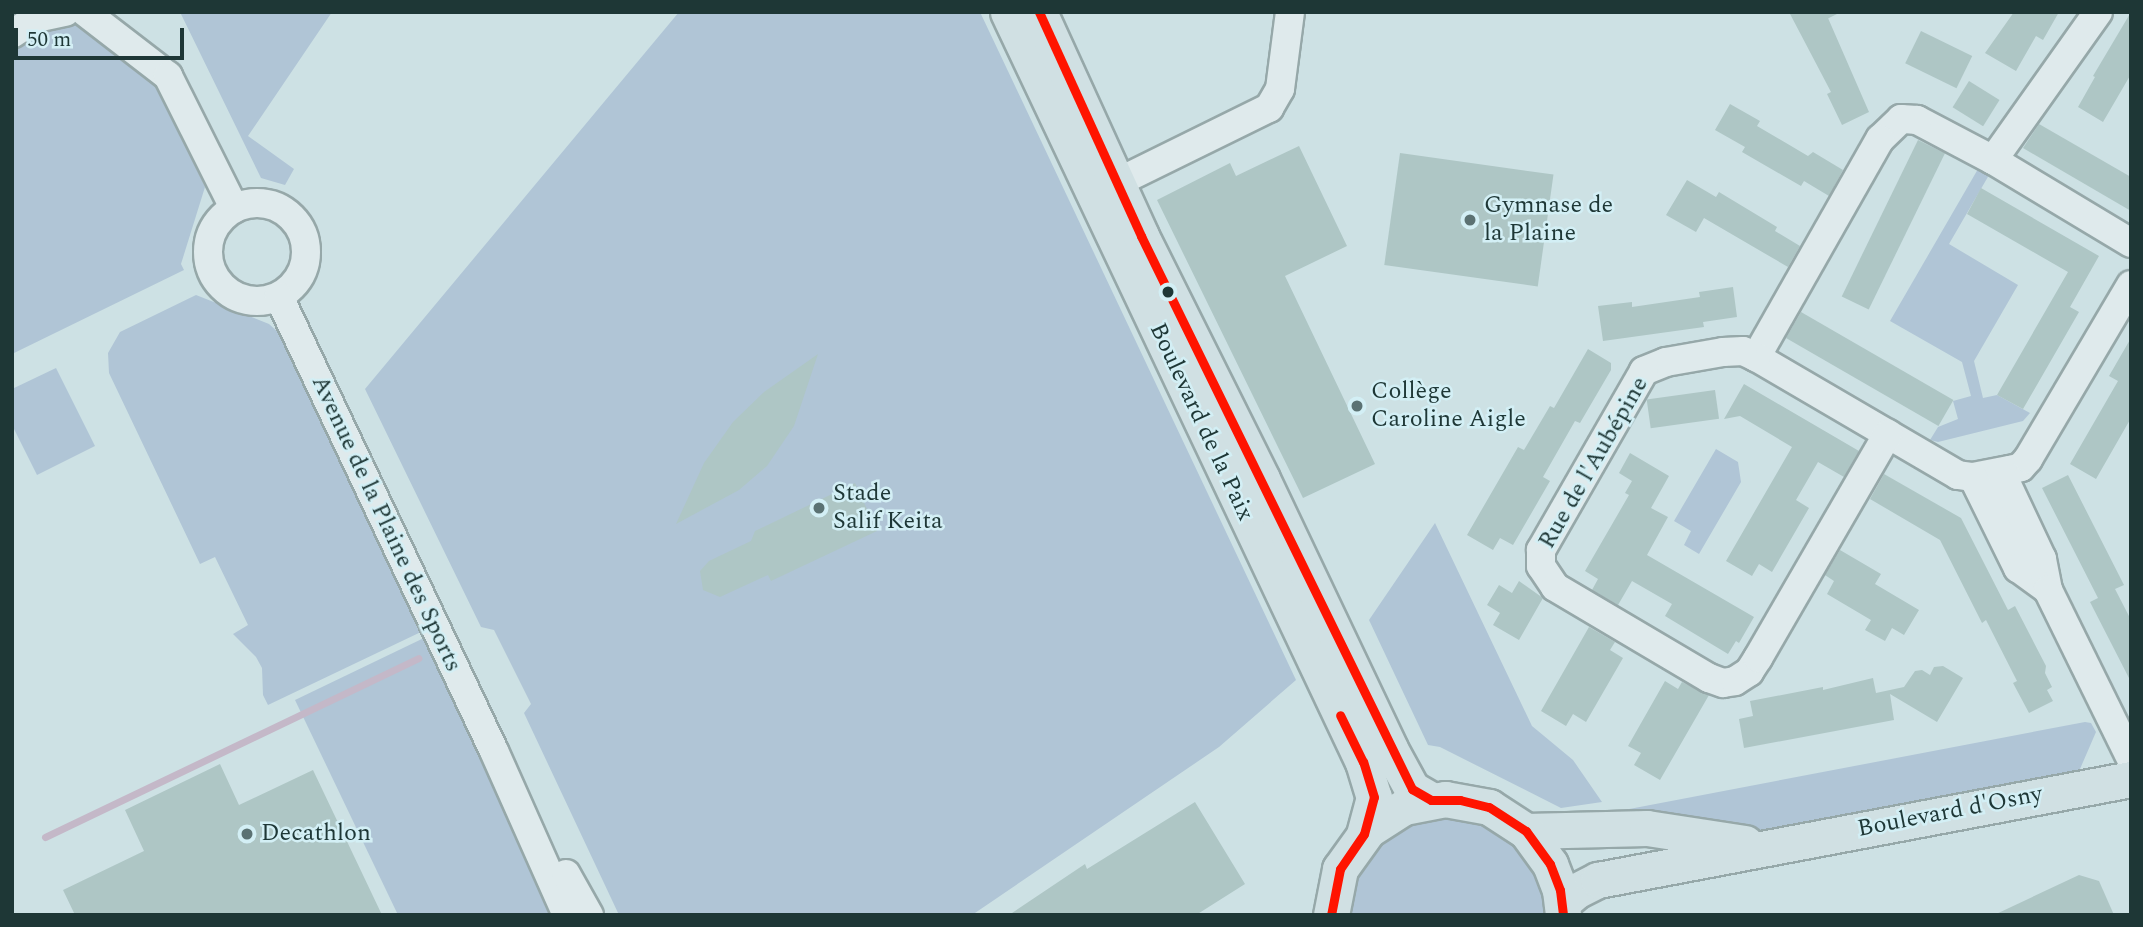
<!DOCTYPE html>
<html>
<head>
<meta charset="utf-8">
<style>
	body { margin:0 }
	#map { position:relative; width:2143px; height:927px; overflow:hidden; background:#cde1e4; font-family:Spectral,serif }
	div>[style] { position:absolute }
	.green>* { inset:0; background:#b0c5d6 }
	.stream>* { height:7px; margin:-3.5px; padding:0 3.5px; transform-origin:3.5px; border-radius:3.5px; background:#c4b8c8 }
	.building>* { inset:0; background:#aec6c5; transform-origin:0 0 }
	.roads { filter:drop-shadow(2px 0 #96a8a9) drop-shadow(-2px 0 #96a8a9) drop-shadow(0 2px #96a8a9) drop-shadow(0 -2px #96a8a9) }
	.minor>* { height:28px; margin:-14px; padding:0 14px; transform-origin:14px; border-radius:14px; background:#dfeaec }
	.minor>.ring { margin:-14px; padding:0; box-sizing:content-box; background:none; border:28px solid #dfeaec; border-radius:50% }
	.major>* { height:35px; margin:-17.5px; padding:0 17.5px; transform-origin:17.5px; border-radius:17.5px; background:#d0e0e3 }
	.bus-1>* { height:9px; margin:-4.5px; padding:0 4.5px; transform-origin:4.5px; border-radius:4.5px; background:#ff1400 }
	.dots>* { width:19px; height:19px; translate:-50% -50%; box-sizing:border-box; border:4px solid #d3eff5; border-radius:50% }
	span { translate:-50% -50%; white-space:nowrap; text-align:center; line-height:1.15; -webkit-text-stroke:5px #d3eff5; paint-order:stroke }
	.poi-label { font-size:24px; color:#1e3736 }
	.left { translate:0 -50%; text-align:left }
	.street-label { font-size:24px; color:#1e3736 }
	.frame { position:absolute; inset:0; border:14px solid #1e3736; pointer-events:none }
	.scale { position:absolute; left:14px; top:28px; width:170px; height:32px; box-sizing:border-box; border:4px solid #1e3736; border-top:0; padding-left:9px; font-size:21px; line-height:24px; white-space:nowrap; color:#1e3736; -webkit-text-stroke:5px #d3eff5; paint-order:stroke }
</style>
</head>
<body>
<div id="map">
	<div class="green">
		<div style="clip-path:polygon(180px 12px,332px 12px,248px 136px,294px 169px,285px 185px,261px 178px)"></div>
		<div style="clip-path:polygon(679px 12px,980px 12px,1296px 680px,1219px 747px,972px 915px,619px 915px,524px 713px,531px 704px,494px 630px,481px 627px,365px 389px)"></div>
		<div style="clip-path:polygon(71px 23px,83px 27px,155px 81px,205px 187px,181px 264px,184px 270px,12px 354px,12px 48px,23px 35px)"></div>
		<div style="clip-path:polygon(1978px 169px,1989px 175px,1949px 244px,2018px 285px,1974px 361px,1983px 398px,1997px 395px,2030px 413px,2023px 421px,1938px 442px,1930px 440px,1938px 427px,1958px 419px,1953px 401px,1971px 396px,1962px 362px,1890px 321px)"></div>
		<div style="clip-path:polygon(196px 295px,269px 324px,279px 333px,423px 631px,268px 705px,263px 695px,262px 668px,256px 657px,233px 634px,248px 625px,215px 557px,200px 564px,109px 373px,108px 353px,120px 332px)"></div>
		<div style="clip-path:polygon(56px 368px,95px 446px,37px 475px,12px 425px,12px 389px)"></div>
		<div style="clip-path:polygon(1716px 449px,1738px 462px,1741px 482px,1699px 554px,1684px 545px,1691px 531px,1674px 521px)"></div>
		<div style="clip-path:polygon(1435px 523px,1532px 726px,1573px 760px,1602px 802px,1561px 808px,1440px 747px,1428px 745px,1369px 620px)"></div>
		<div style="clip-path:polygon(426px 637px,559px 915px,398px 915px,295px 700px)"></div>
		<div style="clip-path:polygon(2085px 722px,2091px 723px,2096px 732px,2080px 769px,2082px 776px,1751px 833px,1603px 814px)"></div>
		<div style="clip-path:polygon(1434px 815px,1473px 817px,1508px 835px,1534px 865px,1547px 902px,1547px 915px,1348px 915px,1349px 889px,1366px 853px,1396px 827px)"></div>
	</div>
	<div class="stream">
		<div style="left:45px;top:837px;width:414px;rotate:-25.6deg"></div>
	</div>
	<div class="building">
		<div style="clip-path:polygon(1789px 12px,1841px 12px,1825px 20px,1828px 18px,1869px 112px,1842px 125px,1827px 94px,1831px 92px)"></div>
		<div style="clip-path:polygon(2014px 12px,2059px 12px,2043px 40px,2036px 36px,2016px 71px,1985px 53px)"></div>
		<div style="clip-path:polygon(2131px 12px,2131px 74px,2103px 122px,2078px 107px,2095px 77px,2093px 76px)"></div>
		<div style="left:1921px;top:31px;width:57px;height:36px;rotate:26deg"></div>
		<div style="left:1969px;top:81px;width:36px;height:31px;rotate:32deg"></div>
		<div style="clip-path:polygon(1730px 104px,1760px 121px,1757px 126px,1808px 156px,1813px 152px,1843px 170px,1829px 196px,1804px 181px,1801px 186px,1742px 152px,1745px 147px,1715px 130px)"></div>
		<div style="clip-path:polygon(2039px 124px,2131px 177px,2131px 211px,2023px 148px)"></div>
		<div style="left:1918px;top:140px;width:30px;height:174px;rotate:26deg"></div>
		<div style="clip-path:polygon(1299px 146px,1347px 246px,1285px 276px,1375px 464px,1303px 498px,1157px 200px,1230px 163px,1236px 176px)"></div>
		<div style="left:1400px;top:153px;width:155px;height:113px;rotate:8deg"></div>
		<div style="clip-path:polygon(1687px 180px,1716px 197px,1719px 192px,1777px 227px,1775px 231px,1800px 246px,1788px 267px,1704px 218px,1696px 232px,1666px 215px)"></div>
		<div style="clip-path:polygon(1981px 188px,2099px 256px,2070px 307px,2079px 312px,2023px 409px,1997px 395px,2068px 272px,1967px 214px)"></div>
		<div style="clip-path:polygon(1733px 287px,1737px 317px,1703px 322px,1704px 327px,1603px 341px,1598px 306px,1632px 302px,1632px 307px,1700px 297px,1699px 292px)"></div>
		<div style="left:1801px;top:312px;width:176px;height:30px;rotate:30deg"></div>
		<div style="clip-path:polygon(2131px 338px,2131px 418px,2096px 479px,2070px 464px,2118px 381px,2109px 376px)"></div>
		<div style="clip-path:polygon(1588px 349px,1611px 363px,1611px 370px,1580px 423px,1575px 421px,1543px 477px,1550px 481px,1513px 545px,1500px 538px,1493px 550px,1467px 535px,1518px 447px,1524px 450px,1550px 406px,1554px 408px)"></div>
		<div style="clip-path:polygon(818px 354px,794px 426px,767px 466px,739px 490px,676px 524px,704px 463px,733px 422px,764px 392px)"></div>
		<div style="clip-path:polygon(1744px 384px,1859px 451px,1844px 477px,1818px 462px,1796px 500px,1809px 508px,1772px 572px,1759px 564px,1752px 576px,1726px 561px,1792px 447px,1740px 416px,1724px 419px)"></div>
		<div style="left:1715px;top:390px;width:29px;height:69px;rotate:82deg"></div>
		<div style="clip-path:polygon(1630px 453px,1669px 476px,1651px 508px,1668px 517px,1647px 555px,1754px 617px,1739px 643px,1736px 641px,1728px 654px,1665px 616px,1672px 604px,1632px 581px,1618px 605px,1592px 590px,1598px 579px,1585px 571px,1629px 495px,1625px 493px,1632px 481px,1619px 473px)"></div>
		<div style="clip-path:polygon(1884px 474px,1961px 518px,2008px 610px,2015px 606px,2046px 666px,2045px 673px,2052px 687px,2047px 690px,2053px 701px,2029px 713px,2013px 683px,2017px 681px,1986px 620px,1982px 623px,1940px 540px,1870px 499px)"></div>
		<div style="clip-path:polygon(2068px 475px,2124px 585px,2115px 589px,2131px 620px,2131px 682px,2090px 602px,2098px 598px,2042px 488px)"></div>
		<div style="clip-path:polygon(855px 483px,877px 531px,771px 581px,768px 575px,720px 597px,703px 590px,700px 571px,709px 561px,751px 541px,755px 531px)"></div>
		<div style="clip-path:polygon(1840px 550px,1881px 574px,1875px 584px,1919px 610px,1904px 635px,1892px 628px,1885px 641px,1865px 630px,1871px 620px,1827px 594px,1834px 581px,1825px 575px)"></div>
		<div style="clip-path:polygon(1519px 581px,1543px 598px,1519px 640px,1493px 625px,1500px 613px,1487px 605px,1499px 585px,1512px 593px)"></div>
		<div style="clip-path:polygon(1589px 627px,1615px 642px,1610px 650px,1623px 658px,1586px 722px,1573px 714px,1566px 726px,1541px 711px)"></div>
		<div style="clip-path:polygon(1943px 666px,1963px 678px,1937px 722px,1890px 694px,1894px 720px,1744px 748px,1739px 719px,1753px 716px,1750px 701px,1823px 687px,1823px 690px,1873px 678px,1876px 693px,1904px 687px,1915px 671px,1922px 670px,1930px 675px,1934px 667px)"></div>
		<div style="clip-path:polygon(1665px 681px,1678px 689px,1682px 682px,1709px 695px,1660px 780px,1634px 765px,1641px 753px,1628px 746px)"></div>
		<div style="clip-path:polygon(220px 764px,239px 805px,313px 770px,382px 915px,75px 915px,63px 890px,144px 851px,125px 810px)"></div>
		<div style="clip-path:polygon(1195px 802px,1245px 884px,1196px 915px,1009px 915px,1085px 864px,1087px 869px)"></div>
		<div style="clip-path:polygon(2079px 875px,2099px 881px,2114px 915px,1994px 915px)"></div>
	</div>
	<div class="roads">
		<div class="minor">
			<div style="left:85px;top:12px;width:105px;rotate:37.6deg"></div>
			<div style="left:168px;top:76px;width:148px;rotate:63.4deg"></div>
			<div style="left:12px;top:34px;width:29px;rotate:-34deg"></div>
			<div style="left:36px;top:18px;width:30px;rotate:-12deg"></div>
			<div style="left:1993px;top:160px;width:181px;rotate:-54.6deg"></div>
			<div style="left:1098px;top:192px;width:191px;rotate:-26.2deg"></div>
			<div style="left:1269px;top:108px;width:22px;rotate:-60deg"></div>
			<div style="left:1280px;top:89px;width:78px;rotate:-82.6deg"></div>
			<div class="ring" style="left:208px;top:203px;width:70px;height:70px"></div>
			<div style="left:2131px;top:243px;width:161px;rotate:-149deg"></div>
			<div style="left:1993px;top:160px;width:86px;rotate:-152.2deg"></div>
			<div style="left:1917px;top:120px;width:16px;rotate:-176deg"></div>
			<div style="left:1901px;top:119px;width:29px;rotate:136deg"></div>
			<div style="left:1880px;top:139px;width:251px;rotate:119.6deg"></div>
			<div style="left:1756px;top:357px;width:234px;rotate:30.3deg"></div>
			<div style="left:1958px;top:475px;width:15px;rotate:8deg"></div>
			<div style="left:1973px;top:477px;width:38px;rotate:-11deg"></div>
			<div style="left:2010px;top:470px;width:11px;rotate:-15deg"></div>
			<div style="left:2021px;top:467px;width:11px;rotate:-49deg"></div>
			<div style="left:2028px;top:459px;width:202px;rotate:-59.4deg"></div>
			<div style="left:279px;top:297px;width:502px;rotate:64.66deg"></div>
			<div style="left:494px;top:751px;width:180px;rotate:66deg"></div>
			<div style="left:1756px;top:357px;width:14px;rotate:-155deg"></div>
			<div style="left:1743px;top:351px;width:20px;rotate:177deg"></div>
			<div style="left:1723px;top:352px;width:58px;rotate:170deg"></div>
			<div style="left:1666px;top:362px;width:24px;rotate:158deg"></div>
			<div style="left:1644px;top:371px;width:207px;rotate:119.9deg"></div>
			<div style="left:1541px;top:550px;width:16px;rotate:90deg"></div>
			<div style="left:1541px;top:566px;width:25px;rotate:56deg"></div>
			<div style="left:1555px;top:587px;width:179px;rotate:30.6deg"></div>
			<div style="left:1709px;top:678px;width:15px;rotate:20deg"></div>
			<div style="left:1723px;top:683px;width:12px;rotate:-9deg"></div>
			<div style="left:1735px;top:681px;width:17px;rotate:-33deg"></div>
			<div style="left:1749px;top:672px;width:17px;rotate:-57deg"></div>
			<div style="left:1758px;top:658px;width:259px;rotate:-59.9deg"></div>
			<div style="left:1973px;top:477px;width:102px;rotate:63.7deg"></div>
			<div style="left:2018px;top:568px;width:37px;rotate:36deg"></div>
			<div style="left:2048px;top:590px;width:32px;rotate:-101deg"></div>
			<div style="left:2042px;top:559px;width:96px;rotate:-115.2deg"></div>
			<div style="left:2048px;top:590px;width:188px;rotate:63.8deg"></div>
			<div style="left:566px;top:874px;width:47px;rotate:60.7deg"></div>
		</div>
		<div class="major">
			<div style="left:1008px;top:12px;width:830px;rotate:64.67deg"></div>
			<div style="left:1363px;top:762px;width:37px;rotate:73deg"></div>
			<div style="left:1374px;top:797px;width:38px;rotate:105deg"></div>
			<div style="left:1039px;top:12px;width:246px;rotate:65.5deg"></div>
			<div style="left:1141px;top:236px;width:271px;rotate:63.5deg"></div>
			<div style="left:1262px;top:479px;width:299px;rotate:64.6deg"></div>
			<div style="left:1390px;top:749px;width:46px;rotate:61.2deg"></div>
			<div style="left:1412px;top:789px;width:22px;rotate:30deg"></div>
			<div style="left:1526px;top:831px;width:121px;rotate:-1.4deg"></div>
			<div style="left:1647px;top:828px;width:99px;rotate:8.7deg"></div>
			<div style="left:1562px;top:903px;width:18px;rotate:-41deg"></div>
			<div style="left:1576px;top:891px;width:25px;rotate:-27deg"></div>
			<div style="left:1598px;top:880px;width:542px;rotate:-10.73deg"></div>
			<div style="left:1331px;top:915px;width:47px;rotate:-78.9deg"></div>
			<div style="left:1340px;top:869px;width:48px;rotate:-54.3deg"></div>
			<div style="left:1368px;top:830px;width:43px;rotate:-32.6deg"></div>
			<div style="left:1404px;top:807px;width:42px;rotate:-11deg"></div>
			<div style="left:1445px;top:799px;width:45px;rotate:10.3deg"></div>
			<div style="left:1489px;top:807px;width:44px;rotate:33deg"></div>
			<div style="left:1526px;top:831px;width:41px;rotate:54deg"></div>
			<div style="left:1550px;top:864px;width:28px;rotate:69deg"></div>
			<div style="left:1560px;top:890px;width:25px;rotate:83deg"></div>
		</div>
	</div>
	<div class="bus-1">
		<div style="left:1039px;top:12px;width:246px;rotate:65.5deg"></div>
		<div style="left:1141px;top:236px;width:616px;rotate:63.89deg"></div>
		<div style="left:1412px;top:789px;width:22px;rotate:30deg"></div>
		<div style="left:1431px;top:800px;width:29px"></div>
		<div style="left:1460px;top:800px;width:30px;rotate:14deg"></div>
		<div style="left:1489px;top:807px;width:44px;rotate:33deg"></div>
		<div style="left:1526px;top:831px;width:41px;rotate:54deg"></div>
		<div style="left:1550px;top:864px;width:28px;rotate:69deg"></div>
		<div style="left:1560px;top:890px;width:25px;rotate:83deg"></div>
		<div style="left:1331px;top:915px;width:47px;rotate:-78.9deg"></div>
		<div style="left:1340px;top:869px;width:42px;rotate:-55.6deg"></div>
		<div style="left:1364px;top:834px;width:38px;rotate:-75deg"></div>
		<div style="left:1374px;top:797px;width:37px;rotate:-107deg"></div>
		<div style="left:1363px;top:762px;width:52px;rotate:-116.1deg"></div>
	</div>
	<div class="dots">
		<div style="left:1470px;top:220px;background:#5b7273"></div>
		<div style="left:1168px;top:292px;background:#1e3736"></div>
		<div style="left:1357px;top:406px;background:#5b7273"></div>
		<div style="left:819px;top:508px;background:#5b7273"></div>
		<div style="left:247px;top:834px;background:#5b7273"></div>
	</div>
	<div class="poi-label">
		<span class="left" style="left:1484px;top:220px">Gymnase de<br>la Plaine</span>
		<span class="left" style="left:1371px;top:406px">Collège<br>Caroline Aigle</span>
		<span class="left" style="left:833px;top:508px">Stade<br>Salif Keita</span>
		<span class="left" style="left:261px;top:834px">Decathlon</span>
	</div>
	<div class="street-label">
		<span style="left:1201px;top:422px;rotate:65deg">Boulevard de la Paix</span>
		<span style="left:1594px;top:463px;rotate:-60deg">Rue de l'Aubépine</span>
		<span style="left:386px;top:524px;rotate:65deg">Avenue de la Plaine des Sports</span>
		<span style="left:1950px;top:812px;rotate:-11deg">Boulevard d'Osny</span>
	</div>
	<div class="frame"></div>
	<div class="scale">50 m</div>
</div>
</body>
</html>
